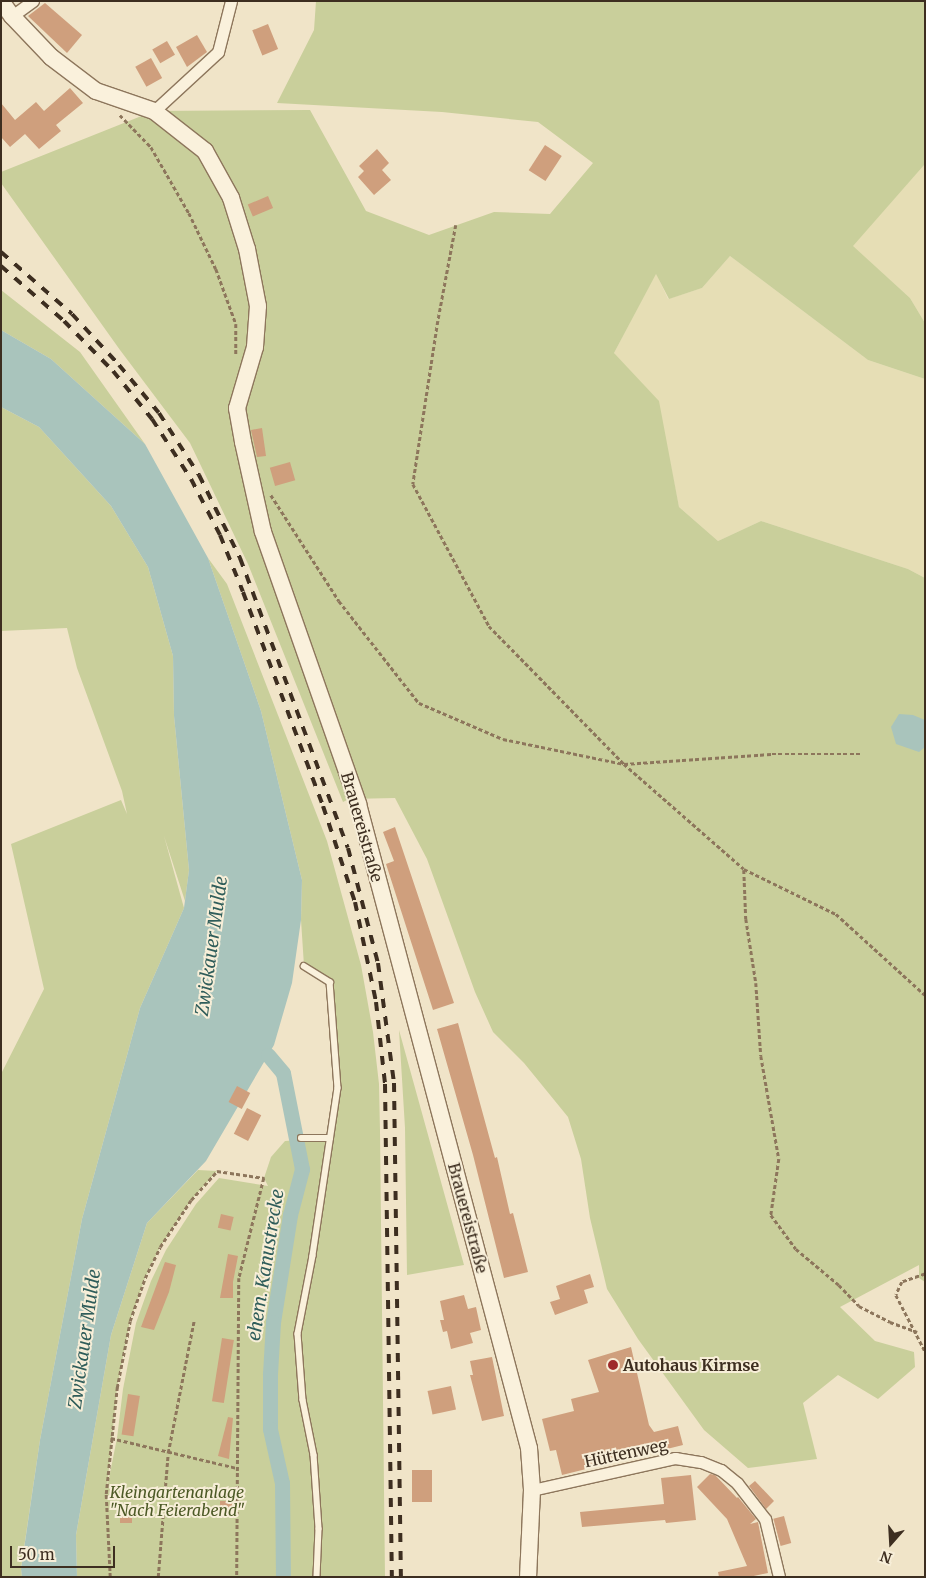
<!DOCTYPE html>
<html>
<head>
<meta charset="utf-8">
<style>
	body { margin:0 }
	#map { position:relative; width:926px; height:1578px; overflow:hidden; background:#f0e4c8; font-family:Merriweather,serif }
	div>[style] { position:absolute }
	.farmland>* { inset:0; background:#e6deb5 }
	.green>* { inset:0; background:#c9cf9b }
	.water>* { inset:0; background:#a9c4bc }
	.canal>* { height:15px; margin:-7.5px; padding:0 7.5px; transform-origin:7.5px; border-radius:7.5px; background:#a9c4bc }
	.building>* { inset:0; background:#cf9f7d; transform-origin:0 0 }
	.path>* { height:2.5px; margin-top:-1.25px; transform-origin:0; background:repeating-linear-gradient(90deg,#8d765c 0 4px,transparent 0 6.5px) }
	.roads { filter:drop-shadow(1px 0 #8d765c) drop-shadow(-1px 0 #8d765c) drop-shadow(0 1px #8d765c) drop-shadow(0 -1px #8d765c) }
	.lane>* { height:5.5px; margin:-2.75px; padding:0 2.75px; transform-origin:2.75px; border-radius:2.75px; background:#faf1dc }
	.street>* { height:11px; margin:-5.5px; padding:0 5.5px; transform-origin:5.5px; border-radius:5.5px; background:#faf1dc }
	.secondary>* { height:16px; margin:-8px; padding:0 8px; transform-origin:8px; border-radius:8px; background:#faf1dc }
	.rail>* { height:4px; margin-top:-2px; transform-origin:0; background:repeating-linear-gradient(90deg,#3d2e20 0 9px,transparent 0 18px) }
	.dots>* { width:14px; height:14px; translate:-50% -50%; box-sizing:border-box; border:2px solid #f7eed8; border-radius:50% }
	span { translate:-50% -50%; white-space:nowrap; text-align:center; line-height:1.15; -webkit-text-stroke:4px #f7eed8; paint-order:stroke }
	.street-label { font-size:16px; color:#3d2e20 }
	.poi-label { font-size:16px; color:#3d2e20; font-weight:700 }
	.left { translate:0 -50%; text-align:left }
	.park-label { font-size:16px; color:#4d5a26; font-style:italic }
	.water-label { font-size:18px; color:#2f5d5a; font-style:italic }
	.frame { position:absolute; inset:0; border:2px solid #3d2e20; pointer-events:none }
	.north { position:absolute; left:866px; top:1518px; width:50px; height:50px; -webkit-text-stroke:4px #f7eed8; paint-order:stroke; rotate:199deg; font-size:14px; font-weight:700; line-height:20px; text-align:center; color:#3d2e20 }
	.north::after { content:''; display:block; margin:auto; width:18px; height:22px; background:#3d2e20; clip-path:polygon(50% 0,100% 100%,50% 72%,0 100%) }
	.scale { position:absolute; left:10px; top:1546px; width:105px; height:22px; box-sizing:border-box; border:2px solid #3d2e20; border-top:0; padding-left:6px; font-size:15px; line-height:18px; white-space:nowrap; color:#3d2e20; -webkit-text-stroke:4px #f7eed8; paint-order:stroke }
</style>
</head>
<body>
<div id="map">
	<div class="farmland">
		<div style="clip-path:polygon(925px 164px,925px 323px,910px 298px,852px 246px)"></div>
		<div style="clip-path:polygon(730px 256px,868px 360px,925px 379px,925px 578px,908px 569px,761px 521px,718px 541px,679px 507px,670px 462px,614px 353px,656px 273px,668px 299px,702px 288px)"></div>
	</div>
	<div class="green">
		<div style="clip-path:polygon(316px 1px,924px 1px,925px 164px,853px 246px,910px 298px,925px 323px,925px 379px,868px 360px,730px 256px,702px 288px,669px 299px,656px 274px,614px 353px,659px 401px,679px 507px,718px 541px,761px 521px,908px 569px,925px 578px,925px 1282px,919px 1278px,919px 1265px,840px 1307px,875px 1341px,914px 1352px,915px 1367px,878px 1399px,838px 1375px,803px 1403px,817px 1459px,748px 1468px,704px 1430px,638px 1339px,607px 1289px,590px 1218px,581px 1159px,568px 1117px,524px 1063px,493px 1032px,475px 992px,427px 859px,395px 798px,349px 799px,343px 802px,248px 564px,190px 443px,120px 350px,1px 183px,1px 172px,154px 111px,310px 110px,366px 211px,429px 235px,494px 212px,550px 214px,593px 163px,538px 122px,442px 112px,277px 103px,314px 30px)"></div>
		<div style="clip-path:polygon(1px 290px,80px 352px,145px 444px,51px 359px,1px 330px)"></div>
		<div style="clip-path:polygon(1px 407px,39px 427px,111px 506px,148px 567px,173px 656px,174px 716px,189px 870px,185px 901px,164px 836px,184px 908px,140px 1008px,82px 1219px,40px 1440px,21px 1568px,22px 1577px,1px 1577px,1px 1074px,44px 989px,11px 844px,121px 800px,127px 814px,122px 791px,77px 668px,67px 628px,1px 631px)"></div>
		<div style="clip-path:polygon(208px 558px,227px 584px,327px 841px,361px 965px,373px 1032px,379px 1084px,380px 1131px,385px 1577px,77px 1577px,76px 1535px,111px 1335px,147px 1223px,198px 1170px,217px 1171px,191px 1200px,160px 1247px,145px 1278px,130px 1321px,117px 1388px,107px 1488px,117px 1438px,123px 1389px,136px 1323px,151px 1281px,166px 1250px,196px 1204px,219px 1178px,268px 1186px,264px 1178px,271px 1157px,285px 1141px,330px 1138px,338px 1088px,330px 982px,304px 966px,301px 920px,302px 880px,261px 711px)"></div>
		<div style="clip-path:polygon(399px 1030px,464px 1265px,407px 1275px,405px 1128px)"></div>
	</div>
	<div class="water">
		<div style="clip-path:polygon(1px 330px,51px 359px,145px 444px,208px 558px,261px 711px,302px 880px,301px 920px,292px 983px,274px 1045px,206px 1161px,147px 1223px,111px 1335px,76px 1535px,77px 1577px,22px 1577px,21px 1569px,40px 1440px,82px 1219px,140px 1008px,184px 908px,189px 870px,174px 716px,173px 656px,148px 567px,111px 506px,39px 427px,1px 407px)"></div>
		<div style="clip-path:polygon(899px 714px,913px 715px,925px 720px,925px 747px,919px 752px,896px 744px,891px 727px)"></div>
	</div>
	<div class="canal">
		<div style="left:268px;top:1055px;width:23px;rotate:50deg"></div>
		<div style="left:283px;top:1073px;width:98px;rotate:78.8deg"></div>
		<div style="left:302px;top:1169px;width:48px;rotate:104.6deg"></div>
		<div style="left:290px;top:1215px;width:108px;rotate:99deg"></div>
		<div style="left:273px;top:1322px;width:52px;rotate:93.3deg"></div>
		<div style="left:270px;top:1374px;width:55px;rotate:90deg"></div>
		<div style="left:270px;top:1429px;width:55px;rotate:77.5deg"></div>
		<div style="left:282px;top:1483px;width:94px;rotate:89.4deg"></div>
	</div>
	<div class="building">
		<div style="clip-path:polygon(45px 3px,82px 35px,67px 53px,28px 16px)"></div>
		<div style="left:268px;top:24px;width:27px;height:17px;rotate:68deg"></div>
		<div style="clip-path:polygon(197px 35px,207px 52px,187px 67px,176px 47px)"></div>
		<div style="left:167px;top:41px;width:16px;height:17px;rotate:60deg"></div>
		<div style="left:151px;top:58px;width:23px;height:18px;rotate:61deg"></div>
		<div style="clip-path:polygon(70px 88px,83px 103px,56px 125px,61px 131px,39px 149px,25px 134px,10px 147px,1px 137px,1px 103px,15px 120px,36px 102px,44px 111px)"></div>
		<div style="left:545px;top:145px;width:20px;height:30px;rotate:33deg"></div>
		<div style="clip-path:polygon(377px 149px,389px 163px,382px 170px,391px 180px,374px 195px,358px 177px,364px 171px,359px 166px)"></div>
		<div style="left:268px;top:196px;width:13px;height:22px;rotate:67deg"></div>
		<div style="clip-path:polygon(262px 428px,266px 456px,257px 457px,251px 430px)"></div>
		<div style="left:290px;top:462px;width:19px;height:21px;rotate:74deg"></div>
		<div style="clip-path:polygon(395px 827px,454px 1003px,433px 1010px,386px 864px,394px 861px,383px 832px)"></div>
		<div style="clip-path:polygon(458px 1023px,495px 1158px,497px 1157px,510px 1214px,513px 1213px,528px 1272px,504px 1278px,473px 1155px,437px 1029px)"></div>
		<div style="left:237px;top:1086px;width:15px;height:18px;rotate:28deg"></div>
		<div style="left:247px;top:1108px;width:16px;height:29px;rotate:27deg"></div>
		<div style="left:221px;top:1214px;width:13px;height:14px;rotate:13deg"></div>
		<div style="clip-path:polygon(228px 1254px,238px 1256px,233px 1282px,233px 1298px,220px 1298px)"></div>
		<div style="clip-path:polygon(165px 1262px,176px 1265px,169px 1292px,154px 1330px,141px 1327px)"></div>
		<div style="clip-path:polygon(590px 1274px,594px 1287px,584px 1290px,588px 1303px,555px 1315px,550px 1302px,560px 1299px,556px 1286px)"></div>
		<div style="clip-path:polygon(464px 1295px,468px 1309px,476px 1307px,481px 1330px,470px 1333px,473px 1343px,451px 1349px,447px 1331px,443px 1332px,440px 1320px,444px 1320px,440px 1301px)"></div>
		<div style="left:222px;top:1338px;width:12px;height:64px;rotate:9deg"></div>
		<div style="clip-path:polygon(631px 1347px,649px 1425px,654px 1432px,678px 1426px,683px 1445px,562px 1475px,556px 1450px,550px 1451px,542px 1419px,574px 1411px,571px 1399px,599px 1392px,588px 1360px)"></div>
		<div style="clip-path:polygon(492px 1357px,504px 1416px,482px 1421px,470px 1375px,473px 1375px,470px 1361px)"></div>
		<div style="left:451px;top:1386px;width:24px;height:24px;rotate:78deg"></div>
		<div style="left:128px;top:1394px;width:12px;height:41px;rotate:9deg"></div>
		<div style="clip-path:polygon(228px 1417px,233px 1418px,229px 1459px,218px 1456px)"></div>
		<div style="left:412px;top:1470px;width:20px;height:32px"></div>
		<div style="clip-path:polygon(710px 1474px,715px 1475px,737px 1498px,738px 1497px,756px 1519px,750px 1524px,758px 1522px,768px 1573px,749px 1577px,719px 1577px,718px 1572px,747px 1566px,727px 1519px,697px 1487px)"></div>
		<div style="clip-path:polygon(691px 1475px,696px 1520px,666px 1523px,665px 1520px,582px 1527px,580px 1512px,664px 1504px,661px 1478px)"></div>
		<div style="clip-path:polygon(755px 1481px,774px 1501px,766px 1509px,749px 1486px)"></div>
		<div style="left:220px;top:1501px;width:13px;height:13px"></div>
		<div style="left:120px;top:1511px;width:12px;height:12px"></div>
		<div style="left:784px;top:1516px;width:28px;height:11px;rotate:75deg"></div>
	</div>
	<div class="path">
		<div style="left:120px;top:115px;width:45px;rotate:45.9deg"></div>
		<div style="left:151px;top:147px;width:76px;rotate:60.1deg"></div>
		<div style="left:189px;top:213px;width:62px;rotate:64.3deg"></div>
		<div style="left:216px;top:269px;width:59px;rotate:70deg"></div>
		<div style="left:236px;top:324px;width:31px;rotate:90deg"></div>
		<div style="left:456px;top:225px;width:98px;rotate:100.6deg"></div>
		<div style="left:438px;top:321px;width:165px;rotate:98.7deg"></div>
		<div style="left:413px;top:484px;width:161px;rotate:61.8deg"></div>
		<div style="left:489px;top:626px;width:193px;rotate:45.6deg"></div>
		<div style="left:624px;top:764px;width:159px;rotate:41.2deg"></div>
		<div style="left:744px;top:869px;width:102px;rotate:26.1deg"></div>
		<div style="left:836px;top:914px;width:120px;rotate:42.3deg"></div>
		<div style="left:271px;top:495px;width:126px;rotate:57.3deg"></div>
		<div style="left:339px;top:601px;width:130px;rotate:51.9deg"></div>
		<div style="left:419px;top:703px;width:91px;rotate:23.2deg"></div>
		<div style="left:503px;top:739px;width:124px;rotate:11.7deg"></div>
		<div style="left:624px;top:764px;width:148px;rotate:-3.9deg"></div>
		<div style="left:772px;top:754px;width:89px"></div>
		<div style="left:744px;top:870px;width:49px;rotate:87.7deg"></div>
		<div style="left:746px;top:919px;width:65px;rotate:81.1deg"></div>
		<div style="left:756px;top:983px;width:73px;rotate:86.1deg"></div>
		<div style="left:761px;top:1056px;width:105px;rotate:80.1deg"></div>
		<div style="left:779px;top:1159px;width:57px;rotate:98.1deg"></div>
		<div style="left:771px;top:1215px;width:42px;rotate:53.7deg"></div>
		<div style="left:796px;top:1249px;width:56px;rotate:39.9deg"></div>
		<div style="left:839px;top:1285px;width:29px;rotate:46deg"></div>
		<div style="left:859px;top:1306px;width:35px;rotate:27deg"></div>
		<div style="left:890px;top:1322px;width:29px;rotate:20deg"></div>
		<div style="left:925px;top:1274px;width:24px;rotate:161deg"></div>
		<div style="left:902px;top:1282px;width:14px;rotate:115deg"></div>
		<div style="left:896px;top:1295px;width:63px;rotate:62.6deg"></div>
		<div style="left:111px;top:1438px;width:130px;rotate:13.4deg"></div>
		<div style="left:110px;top:1577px;width:83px;rotate:-92.8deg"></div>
		<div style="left:106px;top:1494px;width:107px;rotate:-84.1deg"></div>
		<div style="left:117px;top:1388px;width:68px;rotate:-79deg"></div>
		<div style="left:130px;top:1321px;width:46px;rotate:-70.8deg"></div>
		<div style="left:145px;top:1278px;width:34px;rotate:-64deg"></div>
		<div style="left:160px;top:1247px;width:56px;rotate:-56.6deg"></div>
		<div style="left:191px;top:1200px;width:39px;rotate:-48deg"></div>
		<div style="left:217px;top:1171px;width:48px;rotate:8.5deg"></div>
		<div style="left:264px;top:1178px;width:103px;rotate:104deg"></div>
		<div style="left:239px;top:1278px;width:299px;rotate:90.4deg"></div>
		<div style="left:158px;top:1577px;width:124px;rotate:-85.4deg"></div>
		<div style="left:168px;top:1453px;width:135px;rotate:-78.9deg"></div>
	</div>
	<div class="roads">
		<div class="lane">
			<div style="left:304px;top:966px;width:31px;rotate:32deg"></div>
			<div style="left:330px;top:982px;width:106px;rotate:85.7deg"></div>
			<div style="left:338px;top:1088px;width:170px;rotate:98.5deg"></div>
			<div style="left:313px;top:1256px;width:79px;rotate:100.9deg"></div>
			<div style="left:298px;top:1334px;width:66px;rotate:85.7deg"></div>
			<div style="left:303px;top:1400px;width:56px;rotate:78.7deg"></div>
			<div style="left:314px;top:1455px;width:74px;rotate:86.1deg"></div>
			<div style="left:319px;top:1529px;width:48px;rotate:92.4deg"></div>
			<div style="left:301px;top:1138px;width:29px"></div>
		</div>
		<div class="street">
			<div style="left:12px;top:16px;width:26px;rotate:-36deg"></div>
			<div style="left:154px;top:111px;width:87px;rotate:-42.7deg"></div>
			<div style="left:218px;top:52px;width:53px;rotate:-75.7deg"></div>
			<div style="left:532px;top:1490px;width:147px;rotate:-12.6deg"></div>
			<div style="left:675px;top:1458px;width:26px;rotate:9deg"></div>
			<div style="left:701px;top:1462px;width:22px;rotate:22deg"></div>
			<div style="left:721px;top:1470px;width:21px;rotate:39deg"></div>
			<div style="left:737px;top:1483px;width:46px;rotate:52.1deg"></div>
			<div style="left:765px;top:1519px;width:60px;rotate:76.4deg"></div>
		</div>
		<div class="secondary">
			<div style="left:1px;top:1px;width:19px;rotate:54deg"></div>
			<div style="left:12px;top:16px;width:57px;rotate:46.4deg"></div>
			<div style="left:51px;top:57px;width:56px;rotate:37.1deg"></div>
			<div style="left:96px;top:91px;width:61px;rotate:19deg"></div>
			<div style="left:154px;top:111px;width:65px;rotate:38.1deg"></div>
			<div style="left:205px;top:151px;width:54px;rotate:61deg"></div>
			<div style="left:231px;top:198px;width:53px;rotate:72.6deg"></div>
			<div style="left:247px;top:249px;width:58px;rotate:79.1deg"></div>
			<div style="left:258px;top:306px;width:41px;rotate:94.2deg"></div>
			<div style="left:255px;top:347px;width:64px;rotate:106.4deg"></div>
			<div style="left:237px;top:408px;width:35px;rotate:80deg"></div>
			<div style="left:243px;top:442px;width:92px;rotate:77.5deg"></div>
			<div style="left:263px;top:532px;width:288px;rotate:70.7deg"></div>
			<div style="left:358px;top:804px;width:666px;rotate:75.13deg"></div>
			<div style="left:529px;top:1448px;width:42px;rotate:85.9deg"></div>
			<div style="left:532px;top:1490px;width:87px;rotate:92.6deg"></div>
		</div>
	</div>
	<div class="rail">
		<div style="left:1px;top:252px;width:94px;rotate:41.1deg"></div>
		<div style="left:72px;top:314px;width:69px;rotate:47.3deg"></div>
		<div style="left:119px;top:365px;width:62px;rotate:50.2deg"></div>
		<div style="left:159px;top:413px;width:74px;rotate:57.2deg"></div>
		<div style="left:199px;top:475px;width:93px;rotate:63.7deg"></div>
		<div style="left:240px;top:558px;width:309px;rotate:69.6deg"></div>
		<div style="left:348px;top:848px;width:119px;rotate:75.4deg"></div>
		<div style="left:378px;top:963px;width:121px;rotate:82.4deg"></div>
		<div style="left:394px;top:1083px;width:494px;rotate:89.2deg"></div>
		<div style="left:1px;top:266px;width:84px;rotate:41.1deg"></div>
		<div style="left:64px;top:321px;width:70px;rotate:45.6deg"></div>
		<div style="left:113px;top:371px;width:62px;rotate:50.9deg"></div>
		<div style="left:152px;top:419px;width:72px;rotate:57deg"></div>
		<div style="left:191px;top:479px;width:63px;rotate:62.6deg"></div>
		<div style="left:220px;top:535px;width:61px;rotate:68deg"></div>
		<div style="left:243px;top:592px;width:228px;rotate:69.5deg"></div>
		<div style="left:323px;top:806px;width:101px;rotate:71.6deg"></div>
		<div style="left:355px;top:902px;width:102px;rotate:78.1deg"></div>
		<div style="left:376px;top:1002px;width:82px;rotate:83.7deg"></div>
		<div style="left:385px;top:1084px;width:493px;rotate:89.2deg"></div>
	</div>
	<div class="dots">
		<div style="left:613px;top:1365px;background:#9e2a2b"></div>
	</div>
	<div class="street-label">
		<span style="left:362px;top:827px;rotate:74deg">Brauereistraße</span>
		<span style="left:468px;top:1218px;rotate:75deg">Brauereistraße</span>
		<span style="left:626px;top:1453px;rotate:-12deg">Hüttenweg</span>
	</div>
	<div class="poi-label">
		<span class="left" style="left:623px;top:1365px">Autohaus Kirmse</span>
	</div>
	<div class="park-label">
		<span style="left:177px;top:1501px">Kleingartenanlage<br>"Nach Feierabend"</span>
	</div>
	<div class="water-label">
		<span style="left:212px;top:946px;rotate:-82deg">Zwickauer Mulde</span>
		<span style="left:266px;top:1265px;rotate:-81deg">ehem. Kanustrecke</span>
		<span style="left:85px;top:1339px;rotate:-82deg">Zwickauer Mulde</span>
	</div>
	<div class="frame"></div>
	<div class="north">N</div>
	<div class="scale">50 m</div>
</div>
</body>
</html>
